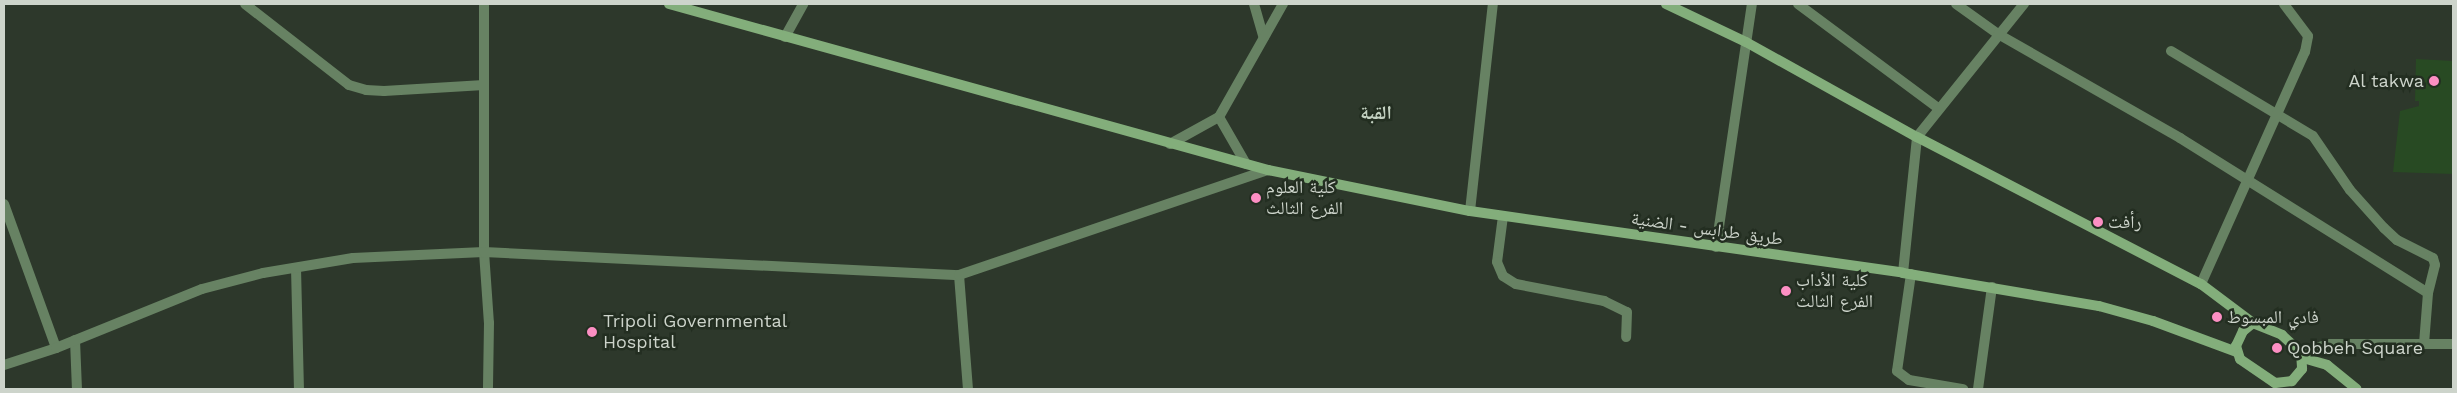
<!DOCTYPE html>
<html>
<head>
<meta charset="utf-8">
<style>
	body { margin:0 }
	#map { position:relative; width:2457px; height:393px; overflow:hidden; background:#2d382b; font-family:"Work Sans","Noto Naskh Arabic",sans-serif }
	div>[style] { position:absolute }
	.green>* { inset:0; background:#284a23 }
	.minor>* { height:10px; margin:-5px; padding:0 5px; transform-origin:5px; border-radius:5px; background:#678263 }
	.secondary>* { height:10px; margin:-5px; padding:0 5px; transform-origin:5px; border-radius:5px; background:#83ae7b }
	.dots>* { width:14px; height:14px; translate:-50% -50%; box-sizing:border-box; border:2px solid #232e21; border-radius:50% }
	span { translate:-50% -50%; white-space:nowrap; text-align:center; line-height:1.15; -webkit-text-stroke:5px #232e21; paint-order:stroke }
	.poi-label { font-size:18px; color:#cdd4cb }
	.right { translate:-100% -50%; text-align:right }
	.left { translate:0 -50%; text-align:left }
	.street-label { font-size:18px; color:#cdd4cb }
	.neighbourhood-label { font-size:19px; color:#c3d1c1; font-weight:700 }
	.frame { position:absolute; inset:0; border:5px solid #cdd4cb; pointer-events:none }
</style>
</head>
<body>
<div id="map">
	<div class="green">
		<div style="clip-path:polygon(2416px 59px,2453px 61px,2453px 174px,2393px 172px,2400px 111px,2419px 106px,2419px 101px,2415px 101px)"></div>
	</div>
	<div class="minor">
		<div style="left:245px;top:4px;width:132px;rotate:37.9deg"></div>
		<div style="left:349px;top:85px;width:18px;rotate:16deg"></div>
		<div style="left:366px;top:90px;width:18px;rotate:3deg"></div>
		<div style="left:384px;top:91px;width:100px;rotate:-3.4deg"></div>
		<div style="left:484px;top:4px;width:248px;rotate:90deg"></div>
		<div style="left:484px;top:252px;width:71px;rotate:86deg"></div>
		<div style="left:489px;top:323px;width:66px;rotate:90.9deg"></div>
		<div style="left:1254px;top:4px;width:35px;rotate:74deg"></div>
		<div style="left:1798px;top:4px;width:174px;rotate:36.6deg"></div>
		<div style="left:1956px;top:4px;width:52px;rotate:35.5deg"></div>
		<div style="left:1998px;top:34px;width:210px;rotate:29.7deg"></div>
		<div style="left:2180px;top:138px;width:292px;rotate:32deg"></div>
		<div style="left:2428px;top:293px;width:51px;rotate:94.5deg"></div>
		<div style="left:785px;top:37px;width:38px;rotate:-61deg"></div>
		<div style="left:2171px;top:51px;width:165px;rotate:30.9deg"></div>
		<div style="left:2313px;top:136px;width:65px;rotate:55.6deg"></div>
		<div style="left:2350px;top:190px;width:51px;rotate:48.2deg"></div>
		<div style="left:2384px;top:228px;width:18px;rotate:43deg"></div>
		<div style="left:2397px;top:240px;width:40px;rotate:26.6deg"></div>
		<div style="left:2433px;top:258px;width:7px;rotate:74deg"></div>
		<div style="left:2435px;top:265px;width:29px;rotate:104deg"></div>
		<div style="left:1219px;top:117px;width:54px;rotate:60.1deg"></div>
		<div style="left:1170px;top:144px;width:56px;rotate:-28.9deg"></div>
		<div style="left:1219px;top:117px;width:130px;rotate:-60.5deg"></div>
		<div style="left:4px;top:204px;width:153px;rotate:70.1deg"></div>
		<div style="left:1470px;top:211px;width:208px;rotate:-83.7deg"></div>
		<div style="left:1503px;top:216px;width:46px;rotate:97.4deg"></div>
		<div style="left:1497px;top:262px;width:15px;rotate:67deg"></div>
		<div style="left:1503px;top:276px;width:15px;rotate:32deg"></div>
		<div style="left:1516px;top:284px;width:90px;rotate:10.9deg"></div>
		<div style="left:1604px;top:301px;width:25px;rotate:26deg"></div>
		<div style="left:1627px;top:312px;width:25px;rotate:92deg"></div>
		<div style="left:1716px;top:247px;width:246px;rotate:-81.6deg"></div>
		<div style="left:296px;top:268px;width:121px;rotate:88.6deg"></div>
		<div style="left:1903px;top:273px;width:137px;rotate:-84.1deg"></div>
		<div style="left:1917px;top:137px;width:171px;rotate:-51.2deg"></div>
		<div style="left:1911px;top:274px;width:98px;rotate:98.2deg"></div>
		<div style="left:1897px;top:371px;width:15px;rotate:37deg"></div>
		<div style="left:1909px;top:380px;width:55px;rotate:9.5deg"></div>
		<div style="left:959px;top:275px;width:114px;rotate:85.5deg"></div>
		<div style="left:2201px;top:284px;width:254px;rotate:-65.9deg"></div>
		<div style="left:2305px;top:52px;width:16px;rotate:-79deg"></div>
		<div style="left:2308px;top:36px;width:40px;rotate:-127deg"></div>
		<div style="left:75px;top:340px;width:49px;rotate:87.7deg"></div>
		<div style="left:2301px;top:353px;width:29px;rotate:-18deg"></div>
		<div style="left:2329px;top:344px;width:124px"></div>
		<div style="left:4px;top:365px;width:55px;rotate:-18.1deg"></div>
		<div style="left:56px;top:348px;width:157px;rotate:-22deg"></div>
		<div style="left:202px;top:289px;width:63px;rotate:-14.7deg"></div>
		<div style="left:263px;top:273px;width:91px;rotate:-9.5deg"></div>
		<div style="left:353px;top:258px;width:131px;rotate:-2.6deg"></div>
		<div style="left:484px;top:252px;width:476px;rotate:2.8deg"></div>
		<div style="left:959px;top:275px;width:326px;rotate:-18.8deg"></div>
		<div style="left:1978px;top:389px;width:103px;rotate:-82.2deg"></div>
	</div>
	<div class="secondary">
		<div style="left:669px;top:4px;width:622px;rotate:15.49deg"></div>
		<div style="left:1268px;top:170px;width:206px;rotate:11.5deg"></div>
		<div style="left:1470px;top:211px;width:437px;rotate:8.1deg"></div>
		<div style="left:1903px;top:273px;width:199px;rotate:9.6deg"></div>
		<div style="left:2099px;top:306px;width:56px;rotate:15.5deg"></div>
		<div style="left:2153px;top:321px;width:90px;rotate:20.3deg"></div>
		<div style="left:1666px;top:4px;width:89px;rotate:25.4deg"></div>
		<div style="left:1746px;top:42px;width:196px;rotate:29.1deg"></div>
		<div style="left:1917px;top:137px;width:320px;rotate:27.4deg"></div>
		<div style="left:2201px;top:284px;width:65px;rotate:36.9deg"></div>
		<div style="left:2253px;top:323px;width:31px;rotate:22deg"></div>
		<div style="left:2282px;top:335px;width:26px;rotate:43deg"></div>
		<div style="left:2301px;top:353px;width:16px;rotate:86deg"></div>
		<div style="left:2302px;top:369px;width:16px;rotate:130deg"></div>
		<div style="left:2292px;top:381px;width:17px;rotate:173deg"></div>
		<div style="left:2275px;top:383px;width:42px;rotate:-145.6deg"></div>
		<div style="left:2240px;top:359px;width:14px;rotate:-107deg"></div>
		<div style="left:2236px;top:346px;width:17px;rotate:-65deg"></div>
		<div style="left:2243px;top:331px;width:13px;rotate:-39deg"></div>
		<div style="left:2303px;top:358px;width:25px;rotate:16deg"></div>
		<div style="left:2327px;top:365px;width:38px;rotate:39deg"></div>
	</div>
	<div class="dots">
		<div style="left:2434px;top:81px;background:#fc8fc3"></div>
		<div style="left:1256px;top:198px;background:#fc8fc3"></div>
		<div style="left:2098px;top:222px;background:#fc8fc3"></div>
		<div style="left:1786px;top:291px;background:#fc8fc3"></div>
		<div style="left:2217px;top:317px;background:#fc8fc3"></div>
		<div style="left:592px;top:332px;background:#fc8fc3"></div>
		<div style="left:2277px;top:348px;background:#fc8fc3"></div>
	</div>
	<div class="poi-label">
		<span class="right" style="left:2424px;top:81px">Al takwa</span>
		<span class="left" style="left:1266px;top:198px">كلية العلوم<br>الفرع الثالث</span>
		<span class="left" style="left:2108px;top:222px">رأفت</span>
		<span class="left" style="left:1796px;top:291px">كلية الأداب<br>الفرع الثالث</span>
		<span class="left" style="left:2227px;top:317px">فادي المبسوط</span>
		<span class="left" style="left:603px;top:332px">Tripoli Governmental<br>Hospital</span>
		<span class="left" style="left:2287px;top:348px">Qobbeh Square</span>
	</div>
	<div class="street-label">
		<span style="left:1707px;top:229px;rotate:8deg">طريق طرابس - الضنية</span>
	</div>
	<div class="neighbourhood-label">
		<span style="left:1376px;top:113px">القبة</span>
	</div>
	<div class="frame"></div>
</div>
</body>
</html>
